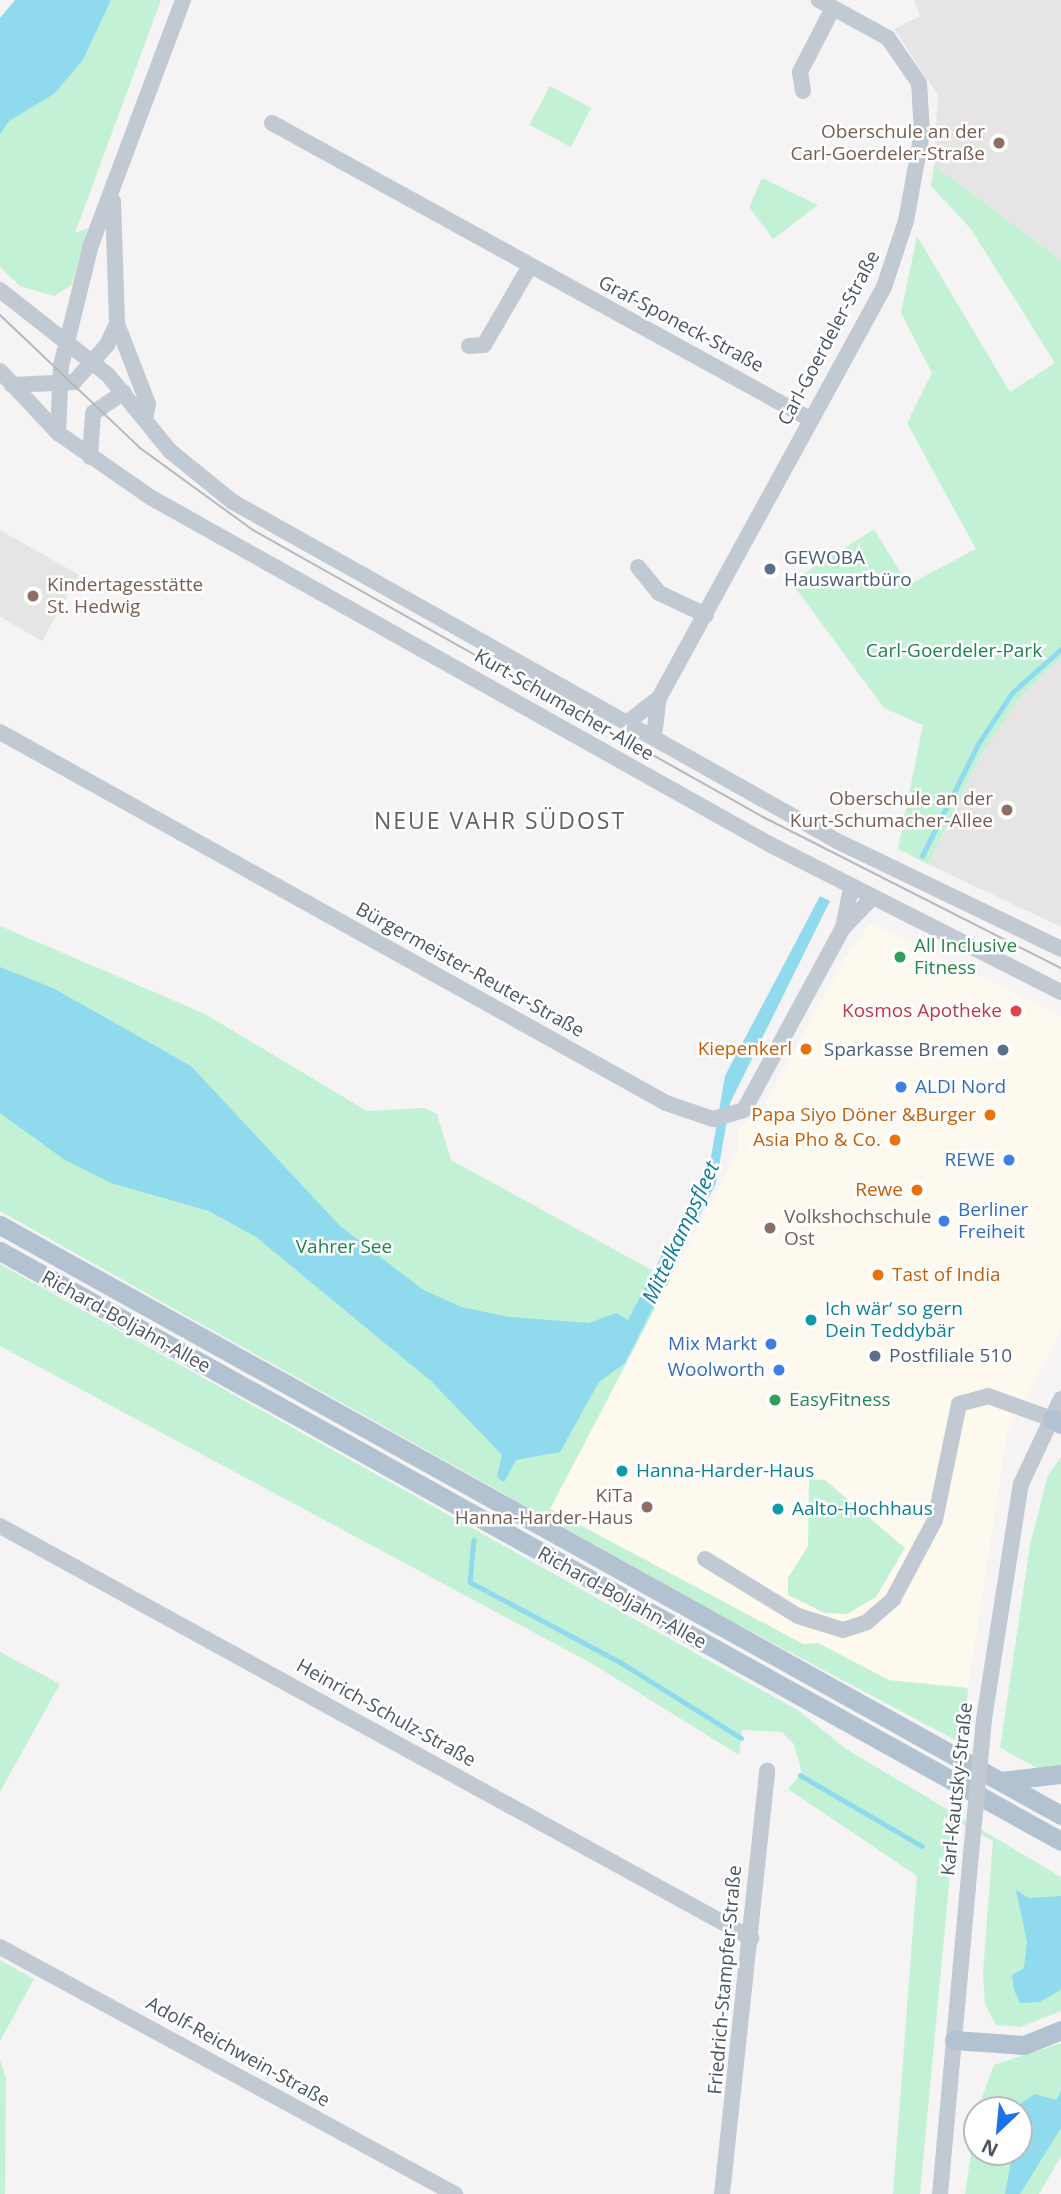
<!DOCTYPE html>
<html>
<head>
<meta charset="utf-8">
<style>
	body { margin:0 }
	#map { position:relative; width:1061px; height:2194px; overflow:hidden; background:#f5f3f3; font-family:"Open Sans",sans-serif }
	div>[style] { position:absolute }
	.commercial>* { inset:0; background:#fdf9ef }
	.education>* { inset:0; background:#e6e4e5 }
	.green>* { inset:0; background:#c3f1d5; transform-origin:0 0 }
	.water>* { inset:0; background:#90daee }
	.stream>* { height:4.5px; margin:-2.25px; padding:0 2.25px; transform-origin:2.25px; border-radius:2.25px; background:#90daee }
	.minor>* { height:16px; margin:-8px; padding:0 8px; transform-origin:8px; border-radius:8px; background:#c1cad2 }
	.major>* { height:19px; margin:-9.5px; padding:0 9.5px; transform-origin:9.5px; border-radius:9.5px; background:#b3c2d1 }
	.tram>* { height:2px; margin:-1px; padding:0 1px; transform-origin:1px; border-radius:1px; background:#b5b8bd }
	.minor-bridge>* { height:16px; margin:-8px; padding:0 8px; transform-origin:8px; border-radius:8px; background:#c1cad2 }
	.dots>* { width:19px; height:19px; translate:-50% -50%; box-sizing:border-box; border:4px solid #fff; border-radius:50% }
	span { translate:-50% -50%; white-space:nowrap; text-align:center; line-height:1.15; -webkit-text-stroke:5px #fff; paint-order:stroke }
	.education-label { font-size:19px; color:#785e54 }
	.right { translate:-100% -50%; text-align:right }
	.left { translate:0 -50%; text-align:left }
	.street-label { font-size:19px; color:#4a5661 }
	.service-label { font-size:19px; color:#4e5e75 }
	.park-label { font-size:19px; color:#17864f }
	.leisure-label { font-size:19px; color:#27864d }
	.health-label { font-size:19px; color:#be3a42 }
	.food-label { font-size:19px; color:#c56008 }
	.shop-label { font-size:19px; color:#366cbe }
	.culture-label { font-size:19px; color:#0d838f }
	.water-label { font-size:21px; color:#0c7c9b; font-style:italic }
	.quarter-label { font-size:23px; color:#5f6368; letter-spacing:2px }
	.north { position:absolute; left:963px; top:2096px; width:70px; height:70px; box-sizing:border-box; background:#fff; border:2px solid #b7bbc0; border-radius:50%; rotate:206deg; font-size:19px; font-weight:700; line-height:28px; text-align:center; color:#4a5661 }
	.north::after { content:''; display:block; margin:auto; width:24px; height:32px; background:#1a73e8; clip-path:polygon(50% 0,100% 100%,50% 72%,0 100%) }
</style>
</head>
<body>
<div id="map">
	<div class="commercial">
		<div style="clip-path:polygon(871px 923px,1061px 1016px,1061px 1331px,1007px 1433px,968px 1688px,889px 1680px,818px 1643px,803px 1644px,550px 1509px,738px 1150px,738px 1130px,761px 1111px,846px 956px)"></div>
	</div>
	<div class="education">
		<div style="clip-path:polygon(914px 0,1061px 0,1061px 260px,934px 165px,938px 95px,894px 29px,920px 16px)"></div>
		<div style="clip-path:polygon(0 530px,79px 575px,42px 641px,0 617px)"></div>
		<div style="clip-path:polygon(1061px 658px,1061px 927px,928px 864px,980px 757px,1020px 697px)"></div>
	</div>
	<div class="green">
		<div style="clip-path:polygon(111px 0,161px 0,75px 233px,88px 228px,72px 285px,54px 296px,20px 286px,0 267px,0 134px,8px 121px,54px 94px,83px 60px)"></div>
		<div style="left:550px;top:86px;width:47px;height:44px;rotate:28deg"></div>
		<div style="clip-path:polygon(934px 165px,1061px 260px,1061px 658px,1020px 697px,980px 757px,928px 864px,898px 849px,923px 725px,884px 708px,791px 582px,874px 529px,908px 585px,976px 549px,907px 423px,932px 373px,901px 313px,917px 236px,1010px 392px,1055px 363px,971px 229px,931px 186px)"></div>
		<div style="clip-path:polygon(762px 178px,818px 205px,773px 239px,749px 207px)"></div>
		<div style="clip-path:polygon(0 926px,205px 1014px,367px 1111px,424px 1108px,437px 1114px,451px 1160px,670px 1280px,550px 1509px,803px 1644px,818px 1643px,889px 1680px,968px 1688px,963px 1744px,716px 1613px,0 1211px)"></div>
		<div style="clip-path:polygon(0 1264px,799px 1711px,846px 1749px,1061px 1877px,1061px 2011px,1020px 2027px,996px 2025px,985px 2005px,983px 1974px,993px 1841px,955px 1820px,920px 2194px,893px 2194px,917px 1876px,788px 1789px,802px 1773px,794px 1744px,782px 1732px,742px 1730px,739px 1755px,591px 1663px,0 1346px)"></div>
		<div style="clip-path:polygon(1061px 1457px,1061px 1765px,1037px 1768px,1000px 1748px,1030px 1545px,1048px 1475px)"></div>
		<div style="clip-path:polygon(809px 1479px,825px 1480px,905px 1548px,876px 1597px,847px 1614px,825px 1613px,788px 1595px,788px 1578px,808px 1546px)"></div>
		<div style="clip-path:polygon(0 1652px,60px 1684px,0 1792px)"></div>
		<div style="clip-path:polygon(0 1960px,34px 1979px,0 2041px)"></div>
		<div style="clip-path:polygon(1061px 2043px,1061px 2156px,1039px 2194px,965px 2194px,977px 2113px,977px 2152px,1019px 2152px,1019px 2110px,977px 2110px,994px 2065px)"></div>
		<div style="clip-path:polygon(0 2060px,6px 2078px,5px 2194px,0 2194px)"></div>
	</div>
	<div class="water">
		<div style="clip-path:polygon(15px 0,111px 0,83px 60px,54px 94px,9px 121px,0 134px,0 18px)"></div>
		<div style="clip-path:polygon(820px 896px,830px 901px,730px 1103px,716px 1183px,625px 1363px,599px 1382px,560px 1452px,516px 1460px,504px 1482px,497px 1477px,502px 1455px,432px 1382px,256px 1237px,209px 1211px,111px 1183px,65px 1160px,0 1113px,0 967px,53px 988px,191px 1066px,340px 1226px,422px 1289px,461px 1307px,509px 1317px,589px 1323px,616px 1313px,628px 1320px,710px 1163px,725px 1076px)"></div>
		<div style="clip-path:polygon(1016px 1890px,1029px 1898px,1061px 1896px,1061px 1990px,1039px 2002px,1020px 2003px,1014px 1990px,1012px 1975px,1024px 1968px,1027px 1942px)"></div>
		<div style="clip-path:polygon(1061px 2091px,1061px 2128px,1020px 2194px,1005px 2194px,1013px 2152px,1019px 2152px,1021px 2103px,1035px 2094px,1056px 2100px)"></div>
	</div>
	<div class="stream">
		<div style="left:922px;top:856px;width:125px;rotate:-63.4deg"></div>
		<div style="left:978px;top:744px;width:61px;rotate:-56.3deg"></div>
		<div style="left:1012px;top:693px;width:66px;rotate:-41.9deg"></div>
		<div style="left:474px;top:1540px;width:42px;rotate:95.4deg"></div>
		<div style="left:470px;top:1582px;width:170px;rotate:28.1deg"></div>
		<div style="left:620px;top:1662px;width:143px;rotate:32.1deg"></div>
		<div style="left:800px;top:1775px;width:141px;rotate:30.2deg"></div>
	</div>
	<div class="minor">
		<div style="left:803px;top:91px;width:19px;rotate:-99deg"></div>
		<div style="left:800px;top:72px;width:72px;rotate:-62.7deg"></div>
		<div style="left:272px;top:123px;width:614px;rotate:28.82deg"></div>
		<div style="left:113px;top:201px;width:123px;rotate:88.1deg"></div>
		<div style="left:117px;top:324px;width:86px;rotate:68.8deg"></div>
		<div style="left:148px;top:404px;width:16px;rotate:101deg"></div>
		<div style="left:0;top:290px;width:137px;rotate:38.2deg"></div>
		<div style="left:108px;top:375px;width:98px;rotate:50.8deg"></div>
		<div style="left:170px;top:451px;width:81px;rotate:39deg"></div>
		<div style="left:233px;top:502px;width:693px;rotate:29.3deg"></div>
		<div style="left:837px;top:841px;width:249px;rotate:25.7deg"></div>
		<div style="left:469px;top:346px;width:15px;rotate:-4deg"></div>
		<div style="left:484px;top:345px;width:91px;rotate:-59.8deg"></div>
		<div style="left:0;top:371px;width:85px;rotate:46.9deg"></div>
		<div style="left:58px;top:433px;width:112px;rotate:34.8deg"></div>
		<div style="left:150px;top:497px;width:710px;rotate:29.27deg"></div>
		<div style="left:769px;top:844px;width:327px;rotate:26.9deg"></div>
		<div style="left:12px;top:385px;width:62px;rotate:-2.8deg"></div>
		<div style="left:74px;top:382px;width:50px;rotate:-48.3deg"></div>
		<div style="left:107px;top:345px;width:23px;rotate:-65deg"></div>
		<div style="left:58px;top:433px;width:67px;rotate:-87.4deg"></div>
		<div style="left:61px;top:366px;width:125px;rotate:-76.1deg"></div>
		<div style="left:91px;top:245px;width:262px;rotate:-69.4deg"></div>
		<div style="left:90px;top:457px;width:44px;rotate:-86.1deg"></div>
		<div style="left:93px;top:413px;width:37px;rotate:-34deg"></div>
		<div style="left:638px;top:567px;width:33px;rotate:51deg"></div>
		<div style="left:659px;top:593px;width:52px;rotate:25.1deg"></div>
		<div style="left:628px;top:722px;width:39px;rotate:-38deg"></div>
		<div style="left:0;top:732px;width:762px;rotate:29.12deg"></div>
		<div style="left:666px;top:1103px;width:50px;rotate:18.8deg"></div>
		<div style="left:713px;top:1119px;width:32px;rotate:-16deg"></div>
		<div style="left:744px;top:1110px;width:207px;rotate:-61.5deg"></div>
		<div style="left:843px;top:928px;width:41px;rotate:-78.7deg"></div>
		<div style="left:654px;top:736px;width:38px;rotate:-83deg"></div>
		<div style="left:659px;top:698px;width:469px;rotate:-61.3deg"></div>
		<div style="left:884px;top:287px;width:70px;rotate:-71.6deg"></div>
		<div style="left:906px;top:221px;width:89px;rotate:-79.7deg"></div>
		<div style="left:922px;top:133px;width:50px;rotate:-93.4deg"></div>
		<div style="left:919px;top:83px;width:55px;rotate:-124.6deg"></div>
		<div style="left:888px;top:38px;width:79px;rotate:-151.2deg"></div>
		<div style="left:843px;top:928px;width:40px;rotate:-46deg"></div>
		<div style="left:0;top:1526px;width:857px;rotate:28.75deg"></div>
		<div style="left:705px;top:1559px;width:109px;rotate:31.5deg"></div>
		<div style="left:798px;top:1616px;width:47px;rotate:17.3deg"></div>
		<div style="left:843px;top:1630px;width:25px;rotate:-18deg"></div>
		<div style="left:867px;top:1622px;width:35px;rotate:-41deg"></div>
		<div style="left:893px;top:1599px;width:89px;rotate:-62deg"></div>
		<div style="left:935px;top:1520px;width:118px;rotate:-78.3deg"></div>
		<div style="left:959px;top:1404px;width:30px;rotate:-15deg"></div>
		<div style="left:988px;top:1396px;width:68px;rotate:19.8deg"></div>
		<div style="left:984px;top:1719px;width:238px;rotate:-81.1deg"></div>
		<div style="left:1021px;top:1484px;width:94px;rotate:-64.8deg"></div>
		<div style="left:0;top:1947px;width:518px;rotate:28.5deg"></div>
		<div style="left:722px;top:2194px;width:426px;rotate:-83.9deg"></div>
		<div style="left:940px;top:2194px;width:351px;rotate:-84.8deg"></div>
	</div>
	<div class="major">
		<div style="left:0;top:1225px;width:1214px;rotate:29.08deg"></div>
		<div style="left:0;top:1251px;width:1214px;rotate:29.08deg"></div>
		<div style="left:1052px;top:1419px;width:10px;rotate:29deg"></div>
		<div style="left:1001px;top:1781px;width:60px;rotate:-6.7deg"></div>
		<div style="left:954px;top:2040px;width:70px;rotate:4.1deg"></div>
		<div style="left:1024px;top:2045px;width:40px;rotate:-22deg"></div>
	</div>
	<div class="tram">
		<div style="left:0;top:315px;width:193px;rotate:43.5deg"></div>
		<div style="left:140px;top:448px;width:140px;rotate:36deg"></div>
		<div style="left:253px;top:530px;width:585px;rotate:29.37deg"></div>
		<div style="left:763px;top:817px;width:334px;rotate:26.9deg"></div>
	</div>
	<div class="minor-bridge">
		<div style="left:972px;top:1844px;width:126px;rotate:-84.5deg"></div>
	</div>
	<div class="dots">
		<div style="left:999px;top:143px;background:#8d6e63"></div>
		<div style="left:770px;top:569px;background:#5c6f8a"></div>
		<div style="left:33px;top:596px;background:#8d6e63"></div>
		<div style="left:1007px;top:810px;background:#8d6e63"></div>
		<div style="left:900px;top:957px;background:#2e9e5b"></div>
		<div style="left:1016px;top:1011px;background:#e0444e"></div>
		<div style="left:806px;top:1049px;background:#e8710a"></div>
		<div style="left:1003px;top:1050px;background:#5c6f8a"></div>
		<div style="left:901px;top:1087px;background:#3f7fe0"></div>
		<div style="left:990px;top:1115px;background:#e8710a"></div>
		<div style="left:895px;top:1140px;background:#e8710a"></div>
		<div style="left:1009px;top:1160px;background:#3f7fe0"></div>
		<div style="left:917px;top:1190px;background:#e8710a"></div>
		<div style="left:944px;top:1221px;background:#3f7fe0"></div>
		<div style="left:770px;top:1228px;background:#8d6e63"></div>
		<div style="left:878px;top:1275px;background:#e8710a"></div>
		<div style="left:811px;top:1320px;background:#0f9aa8"></div>
		<div style="left:771px;top:1344px;background:#3f7fe0"></div>
		<div style="left:875px;top:1356px;background:#5c6f8a"></div>
		<div style="left:779px;top:1370px;background:#3f7fe0"></div>
		<div style="left:775px;top:1400px;background:#2e9e5b"></div>
		<div style="left:622px;top:1471px;background:#0f9aa8"></div>
		<div style="left:647px;top:1507px;background:#8d6e63"></div>
		<div style="left:778px;top:1509px;background:#0f9aa8"></div>
	</div>
	<div class="education-label">
		<span class="right" style="left:985px;top:143px">Oberschule an der<br>Carl-Goerdeler-Straße</span>
		<span class="left" style="left:47px;top:596px">Kindertagesstätte<br>St. Hedwig</span>
		<span class="right" style="left:993px;top:810px">Oberschule an der<br>Kurt-Schumacher-Allee</span>
		<span class="left" style="left:784px;top:1228px">Volkshochschule<br>Ost</span>
		<span class="right" style="left:633px;top:1507px">KiTa<br>Hanna-Harder-Haus</span>
	</div>
	<div class="street-label">
		<span style="left:681px;top:324px;rotate:28deg">Graf-Sponeck-Straße</span>
		<span style="left:829px;top:338px;rotate:-62deg">Carl-Goerdeler-Straße</span>
		<span style="left:564px;top:705px;rotate:30deg">Kurt-Schumacher-Allee</span>
		<span style="left:470px;top:970px;rotate:29deg">Bürgermeister-Reuter-Straße</span>
		<span style="left:126px;top:1322px;rotate:29deg">Richard-Boljahn-Allee</span>
		<span style="left:622px;top:1598px;rotate:29deg">Richard-Boljahn-Allee</span>
		<span style="left:386px;top:1713px;rotate:29deg">Heinrich-Schulz-Straße</span>
		<span style="left:957px;top:1789px;rotate:-84deg">Karl-Kautsky-Straße</span>
		<span style="left:725px;top:1980px;rotate:-85deg">Friedrich-Stampfer-Straße</span>
		<span style="left:238px;top:2052px;rotate:29deg">Adolf-Reichwein-Straße</span>
	</div>
	<div class="service-label">
		<span class="left" style="left:784px;top:569px">GEWOBA<br>Hauswartbüro</span>
		<span class="right" style="left:989px;top:1050px">Sparkasse Bremen</span>
		<span class="left" style="left:889px;top:1356px">Postfiliale 510</span>
	</div>
	<div class="park-label">
		<span style="left:954px;top:651px">Carl-Goerdeler-Park</span>
		<span style="left:344px;top:1247px">Vahrer See</span>
	</div>
	<div class="leisure-label">
		<span class="left" style="left:914px;top:957px">All Inclusive<br>Fitness</span>
		<span class="left" style="left:789px;top:1400px">EasyFitness</span>
	</div>
	<div class="health-label">
		<span class="right" style="left:1002px;top:1011px">Kosmos Apotheke</span>
	</div>
	<div class="food-label">
		<span class="right" style="left:792px;top:1049px">Kiepenkerl</span>
		<span class="right" style="left:976px;top:1115px">Papa Siyo Döner &amp;Burger</span>
		<span class="right" style="left:881px;top:1140px">Asia Pho &amp; Co.</span>
		<span class="right" style="left:903px;top:1190px">Rewe</span>
		<span class="left" style="left:892px;top:1275px">Tast of India</span>
	</div>
	<div class="shop-label">
		<span class="left" style="left:915px;top:1087px">ALDI Nord</span>
		<span class="right" style="left:995px;top:1160px">REWE</span>
		<span class="left" style="left:958px;top:1221px">Berliner<br>Freiheit</span>
		<span class="right" style="left:757px;top:1344px">Mix Markt</span>
		<span class="right" style="left:765px;top:1370px">Woolworth</span>
	</div>
	<div class="culture-label">
		<span class="left" style="left:825px;top:1320px">Ich wär‘ so gern<br>Dein Teddybär</span>
		<span class="left" style="left:636px;top:1471px">Hanna-Harder-Haus</span>
		<span class="left" style="left:792px;top:1509px">Aalto-Hochhaus</span>
	</div>
	<div class="water-label">
		<span style="left:680px;top:1232px;rotate:-65deg">Mittelkampsfleet</span>
	</div>
	<div class="quarter-label">
		<span style="left:500px;top:820px">NEUE VAHR SÜDOST</span>
	</div>
	<div class="north">N</div>
</div>
</body>
</html>
